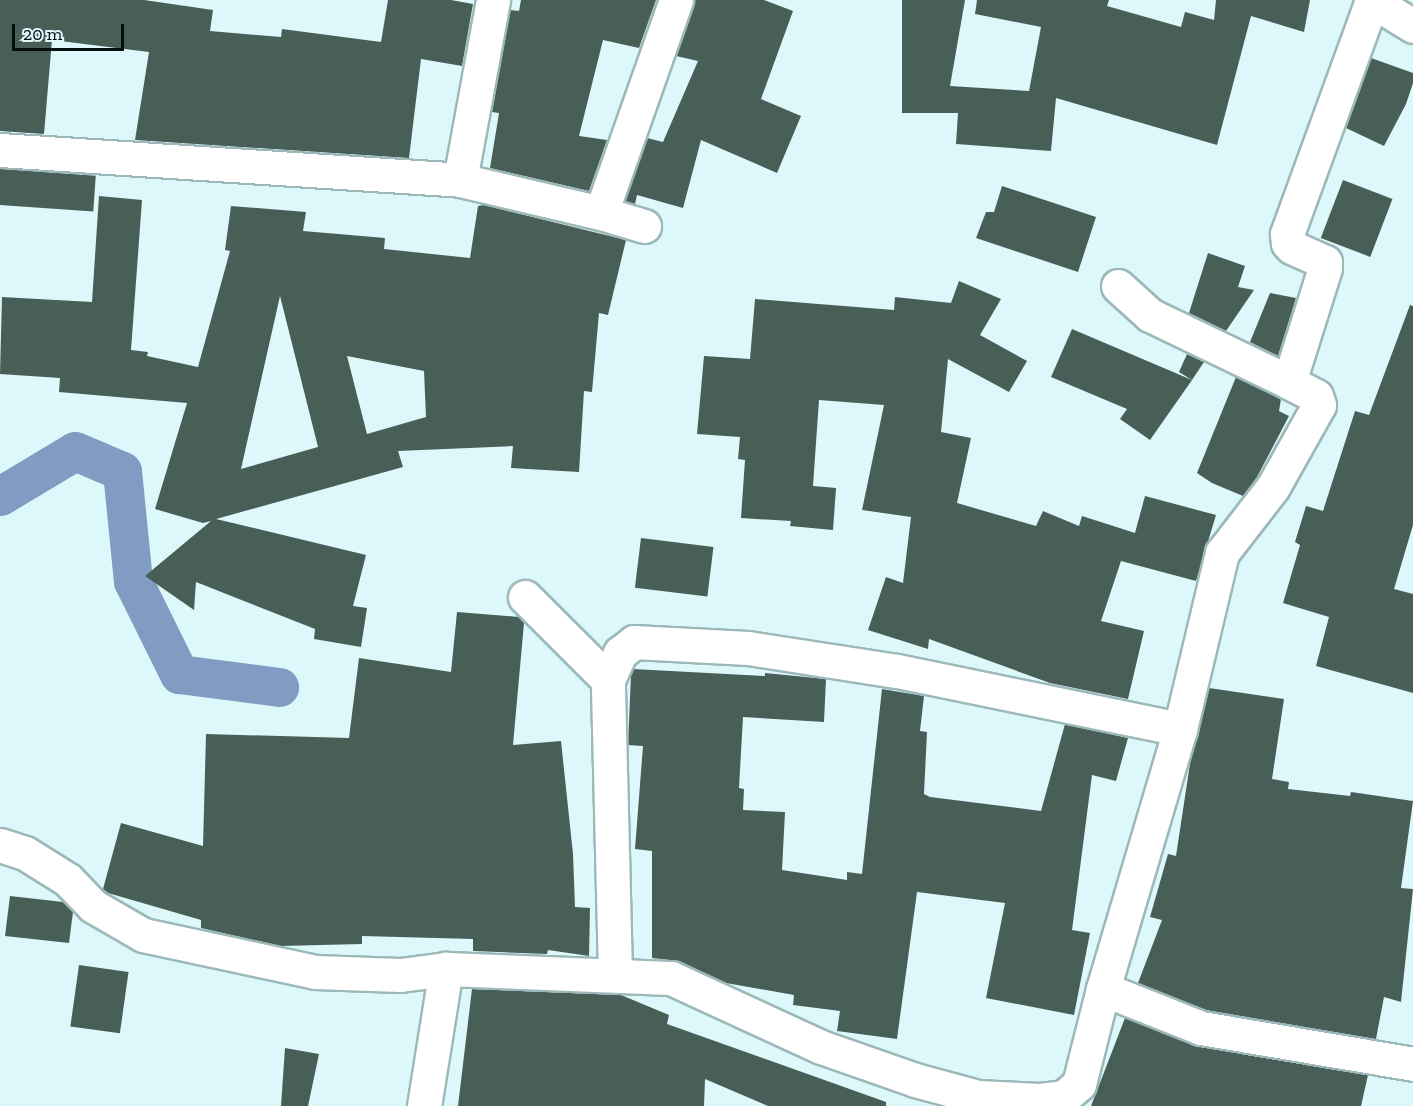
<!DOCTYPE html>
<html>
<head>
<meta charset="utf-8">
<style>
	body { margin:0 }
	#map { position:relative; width:1413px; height:1106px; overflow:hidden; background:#dcf8fa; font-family:"Zilla Slab",serif }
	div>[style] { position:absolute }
	.canal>* { height:39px; margin:-19.5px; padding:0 19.5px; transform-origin:19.5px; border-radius:19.5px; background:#809cc2 }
	.building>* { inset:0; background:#485f58; transform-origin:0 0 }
	.roads { filter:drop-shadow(2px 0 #9db8b9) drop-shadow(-2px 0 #9db8b9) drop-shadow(0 2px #9db8b9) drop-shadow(0 -2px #9db8b9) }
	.street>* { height:33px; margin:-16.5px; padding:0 16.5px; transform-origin:16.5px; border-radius:16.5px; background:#fff }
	span { translate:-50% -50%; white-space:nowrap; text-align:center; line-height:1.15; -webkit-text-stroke:6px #dcf8fa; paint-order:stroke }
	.scale { position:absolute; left:12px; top:24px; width:112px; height:27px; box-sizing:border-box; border:3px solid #060f10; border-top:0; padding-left:8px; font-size:18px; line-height:21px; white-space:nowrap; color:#060f10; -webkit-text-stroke:4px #dcf8fa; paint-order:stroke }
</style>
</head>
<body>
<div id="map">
	<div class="canal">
		<div style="left:0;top:496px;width:87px;rotate:-31deg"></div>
		<div style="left:75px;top:451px;width:51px;rotate:23.1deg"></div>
		<div style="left:122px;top:471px;width:111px;rotate:84.3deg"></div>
		<div style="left:133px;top:581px;width:104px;rotate:63.7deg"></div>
		<div style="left:179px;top:674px;width:101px;rotate:7.4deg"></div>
	</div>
	<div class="building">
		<div style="clip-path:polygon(0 0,144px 0,213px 10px,210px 31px,281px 37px,282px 29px,381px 42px,388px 0,451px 0,473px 4px,462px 66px,421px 59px,409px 158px,135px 140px,149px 52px,52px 40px,44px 134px,0 131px)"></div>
		<div style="clip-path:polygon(521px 0,656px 0,639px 48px,603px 40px,579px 136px,607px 140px,589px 191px,490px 168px,499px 113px,492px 112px,510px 10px,519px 11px)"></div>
		<div style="clip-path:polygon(694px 0,764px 0,793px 11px,761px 99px,801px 116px,777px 173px,701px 140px,683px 208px,637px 195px,635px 204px,625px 201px,647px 138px,663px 142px,698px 61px,676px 56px)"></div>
		<div style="clip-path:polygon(902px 0,965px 0,950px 86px,1029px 91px,1041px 27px,975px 14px,977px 0,1109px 0,1107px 6px,1181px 27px,1185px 12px,1214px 20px,1216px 0,1310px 0,1304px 32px,1251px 16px,1217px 145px,1056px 98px,1051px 151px,956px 144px,958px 113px,902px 113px)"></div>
		<div style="clip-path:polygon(1371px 58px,1413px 73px,1413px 83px,1406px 104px,1384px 146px,1346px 128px)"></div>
		<div style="left:0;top:169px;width:96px;height:36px;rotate:4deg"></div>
		<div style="left:1343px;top:180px;width:53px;height:62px;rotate:21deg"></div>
		<div style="clip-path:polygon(1002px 186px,1096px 217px,1078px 272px,976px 238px,986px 212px,994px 212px)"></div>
		<div style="clip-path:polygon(evenodd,99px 196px,142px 200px,131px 350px,148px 352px,147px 356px,198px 367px,230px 251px,225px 250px,231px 206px,306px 212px,303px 231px,385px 238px,384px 249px,470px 258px,478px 206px,484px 205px,626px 240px,608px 315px,599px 313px,592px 392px,584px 391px,579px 472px,511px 468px,513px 446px,398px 451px,403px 467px,216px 519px,366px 555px,353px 606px,367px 608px,361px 647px,314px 639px,315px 629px,196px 582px,194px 610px,145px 576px,211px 521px,203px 523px,155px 509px,187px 403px,59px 392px,60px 378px,0 374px,2px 297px,92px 302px,99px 196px,280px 296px,318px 447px,241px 469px,280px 296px,99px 196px,347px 356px,424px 371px,426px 417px,367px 434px,347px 356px)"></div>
		<div style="clip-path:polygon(1208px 253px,1245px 266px,1238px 287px,1254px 290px,1226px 331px,1189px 313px)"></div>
		<div style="clip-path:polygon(959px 281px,1001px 299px,980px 335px,1027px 361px,1009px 392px,948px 359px,941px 432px,971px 438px,957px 503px,1036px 526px,1043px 511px,1079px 526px,1082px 516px,1135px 533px,1145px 496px,1216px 515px,1196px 581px,1121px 561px,1101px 621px,1144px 631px,1128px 699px,1050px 683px,929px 639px,928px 649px,868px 630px,886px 577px,903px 583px,911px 517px,862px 510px,884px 405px,819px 400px,813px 486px,836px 488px,833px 530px,790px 526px,791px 521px,741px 518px,745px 460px,738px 459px,740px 437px,697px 434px,704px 356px,750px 359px,755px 299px,894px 310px,895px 297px,951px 303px)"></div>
		<div style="clip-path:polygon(1270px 293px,1296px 298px,1278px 356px,1250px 342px)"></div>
		<div style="clip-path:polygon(1410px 305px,1413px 306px,1413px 525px,1394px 589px,1413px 594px,1413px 693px,1316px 666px,1329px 617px,1283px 603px,1300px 545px,1295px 542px,1306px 506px,1323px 511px,1355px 411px,1369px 415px)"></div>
		<div style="clip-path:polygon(1072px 329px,1192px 380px,1150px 440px,1120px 419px,1127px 409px,1051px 377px)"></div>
		<div style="clip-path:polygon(1187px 354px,1204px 362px,1192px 380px,1179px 372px)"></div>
		<div style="clip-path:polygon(1236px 377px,1281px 399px,1279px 411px,1289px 416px,1257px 477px,1243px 496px,1212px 483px,1197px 473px)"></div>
		<div style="left:641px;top:538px;width:73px;height:50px;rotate:7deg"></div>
		<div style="clip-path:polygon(457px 612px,519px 617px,524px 623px,513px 745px,561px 741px,573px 854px,575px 907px,590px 908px,589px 956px,548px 950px,547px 954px,473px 951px,473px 939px,362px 936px,362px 944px,281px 946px,201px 928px,201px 920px,108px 893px,103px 889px,121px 823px,203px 846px,206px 734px,349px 738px,359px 658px,451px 672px)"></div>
		<div style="clip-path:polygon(633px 669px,765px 676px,765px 673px,826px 679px,824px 722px,743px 717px,739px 788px,744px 789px,743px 810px,785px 812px,782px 870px,847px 880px,847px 872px,862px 874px,882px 689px,924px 696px,920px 731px,927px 732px,924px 794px,930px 797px,1041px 811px,1065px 724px,1128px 738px,1116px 781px,1092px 775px,1072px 930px,1090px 933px,1074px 1015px,986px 998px,1005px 903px,917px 892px,897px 1039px,837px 1031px,840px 1011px,793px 1005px,794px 995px,726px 983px,679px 961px,652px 958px,652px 851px,635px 849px,643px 746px,628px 745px,631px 675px)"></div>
		<div style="clip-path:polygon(1209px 688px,1284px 699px,1272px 779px,1289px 782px,1288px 789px,1350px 796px,1351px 792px,1413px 801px,1401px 888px,1413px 889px,1401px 1002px,1384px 997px,1376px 1039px,1206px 1010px,1138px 983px,1162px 920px,1150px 917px,1168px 854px,1176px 856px,1191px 757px)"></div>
		<div style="clip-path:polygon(10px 896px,63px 902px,73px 912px,69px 943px,5px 936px)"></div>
		<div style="left:79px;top:965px;width:50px;height:62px;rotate:8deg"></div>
		<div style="clip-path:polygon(472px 989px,621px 995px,669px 1015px,667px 1024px,886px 1102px,886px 1106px,768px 1106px,705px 1079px,704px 1106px,458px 1106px)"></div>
		<div style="clip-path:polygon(1125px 1018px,1198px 1046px,1368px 1075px,1361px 1106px,1091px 1106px)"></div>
		<div style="clip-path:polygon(285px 1048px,319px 1054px,308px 1106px,281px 1106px)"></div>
	</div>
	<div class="roads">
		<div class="street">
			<div style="left:1371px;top:0;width:49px;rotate:31.8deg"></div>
			<div style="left:0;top:150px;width:461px;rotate:3.7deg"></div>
			<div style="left:460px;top:180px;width:145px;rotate:13.2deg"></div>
			<div style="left:601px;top:213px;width:45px;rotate:16.8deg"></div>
			<div style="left:460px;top:180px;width:183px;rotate:-79.6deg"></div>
			<div style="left:601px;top:213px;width:226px;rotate:-70.6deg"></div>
			<div style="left:1118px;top:286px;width:43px;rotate:42.2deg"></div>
			<div style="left:1150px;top:315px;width:154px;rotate:25.7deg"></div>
			<div style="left:525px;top:597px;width:117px;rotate:45deg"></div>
			<div style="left:0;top:845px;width:26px;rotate:18deg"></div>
			<div style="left:25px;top:853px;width:51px;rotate:32.1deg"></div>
			<div style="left:68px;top:880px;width:36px;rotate:46deg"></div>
			<div style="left:93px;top:906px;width:58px;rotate:30.1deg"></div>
			<div style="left:143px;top:935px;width:176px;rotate:12.1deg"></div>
			<div style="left:315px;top:972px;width:85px;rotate:2deg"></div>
			<div style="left:400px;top:975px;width:46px;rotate:-7.4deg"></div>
			<div style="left:615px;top:974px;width:294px;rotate:-91.4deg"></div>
			<div style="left:608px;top:680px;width:30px;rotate:-66deg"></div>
			<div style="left:620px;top:653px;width:18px;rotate:-38deg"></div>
			<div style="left:634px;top:642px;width:114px;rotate:3deg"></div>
			<div style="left:748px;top:648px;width:151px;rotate:8.8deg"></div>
			<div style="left:897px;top:671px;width:289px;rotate:11.6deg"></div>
			<div style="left:1103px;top:989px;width:105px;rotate:21.7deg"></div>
			<div style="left:1201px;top:1028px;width:215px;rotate:9.6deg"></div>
			<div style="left:424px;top:1106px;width:139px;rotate:-80.9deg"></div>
			<div style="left:446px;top:969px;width:225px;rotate:2.3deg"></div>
			<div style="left:671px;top:978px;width:165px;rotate:24.7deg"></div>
			<div style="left:821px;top:1047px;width:100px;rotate:19.3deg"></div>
			<div style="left:915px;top:1080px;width:65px;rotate:15.1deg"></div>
			<div style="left:978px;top:1097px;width:62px;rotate:2.8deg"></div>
			<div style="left:1040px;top:1100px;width:24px;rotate:-7deg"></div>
			<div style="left:1064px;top:1097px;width:20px;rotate:-41deg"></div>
			<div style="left:1079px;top:1084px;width:98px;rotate:-75.8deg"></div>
			<div style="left:1103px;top:989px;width:271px;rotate:-73.5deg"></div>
			<div style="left:1180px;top:729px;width:181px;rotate:-76.6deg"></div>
			<div style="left:1222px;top:553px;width:83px;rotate:-52.3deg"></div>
			<div style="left:1273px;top:487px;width:94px;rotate:-60.7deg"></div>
			<div style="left:1319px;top:405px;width:9px;rotate:-108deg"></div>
			<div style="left:1316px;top:396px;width:30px;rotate:-153deg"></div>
			<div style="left:1289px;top:382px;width:120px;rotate:-72.5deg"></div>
			<div style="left:1325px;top:268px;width:6px;rotate:-90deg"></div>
			<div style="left:1325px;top:262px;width:36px;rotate:-156deg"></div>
			<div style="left:1292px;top:247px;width:6px;rotate:-135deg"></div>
			<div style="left:1288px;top:243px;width:9px;rotate:-96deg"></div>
			<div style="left:1287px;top:234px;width:248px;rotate:-70deg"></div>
		</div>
	</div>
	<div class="scale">20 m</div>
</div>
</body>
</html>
